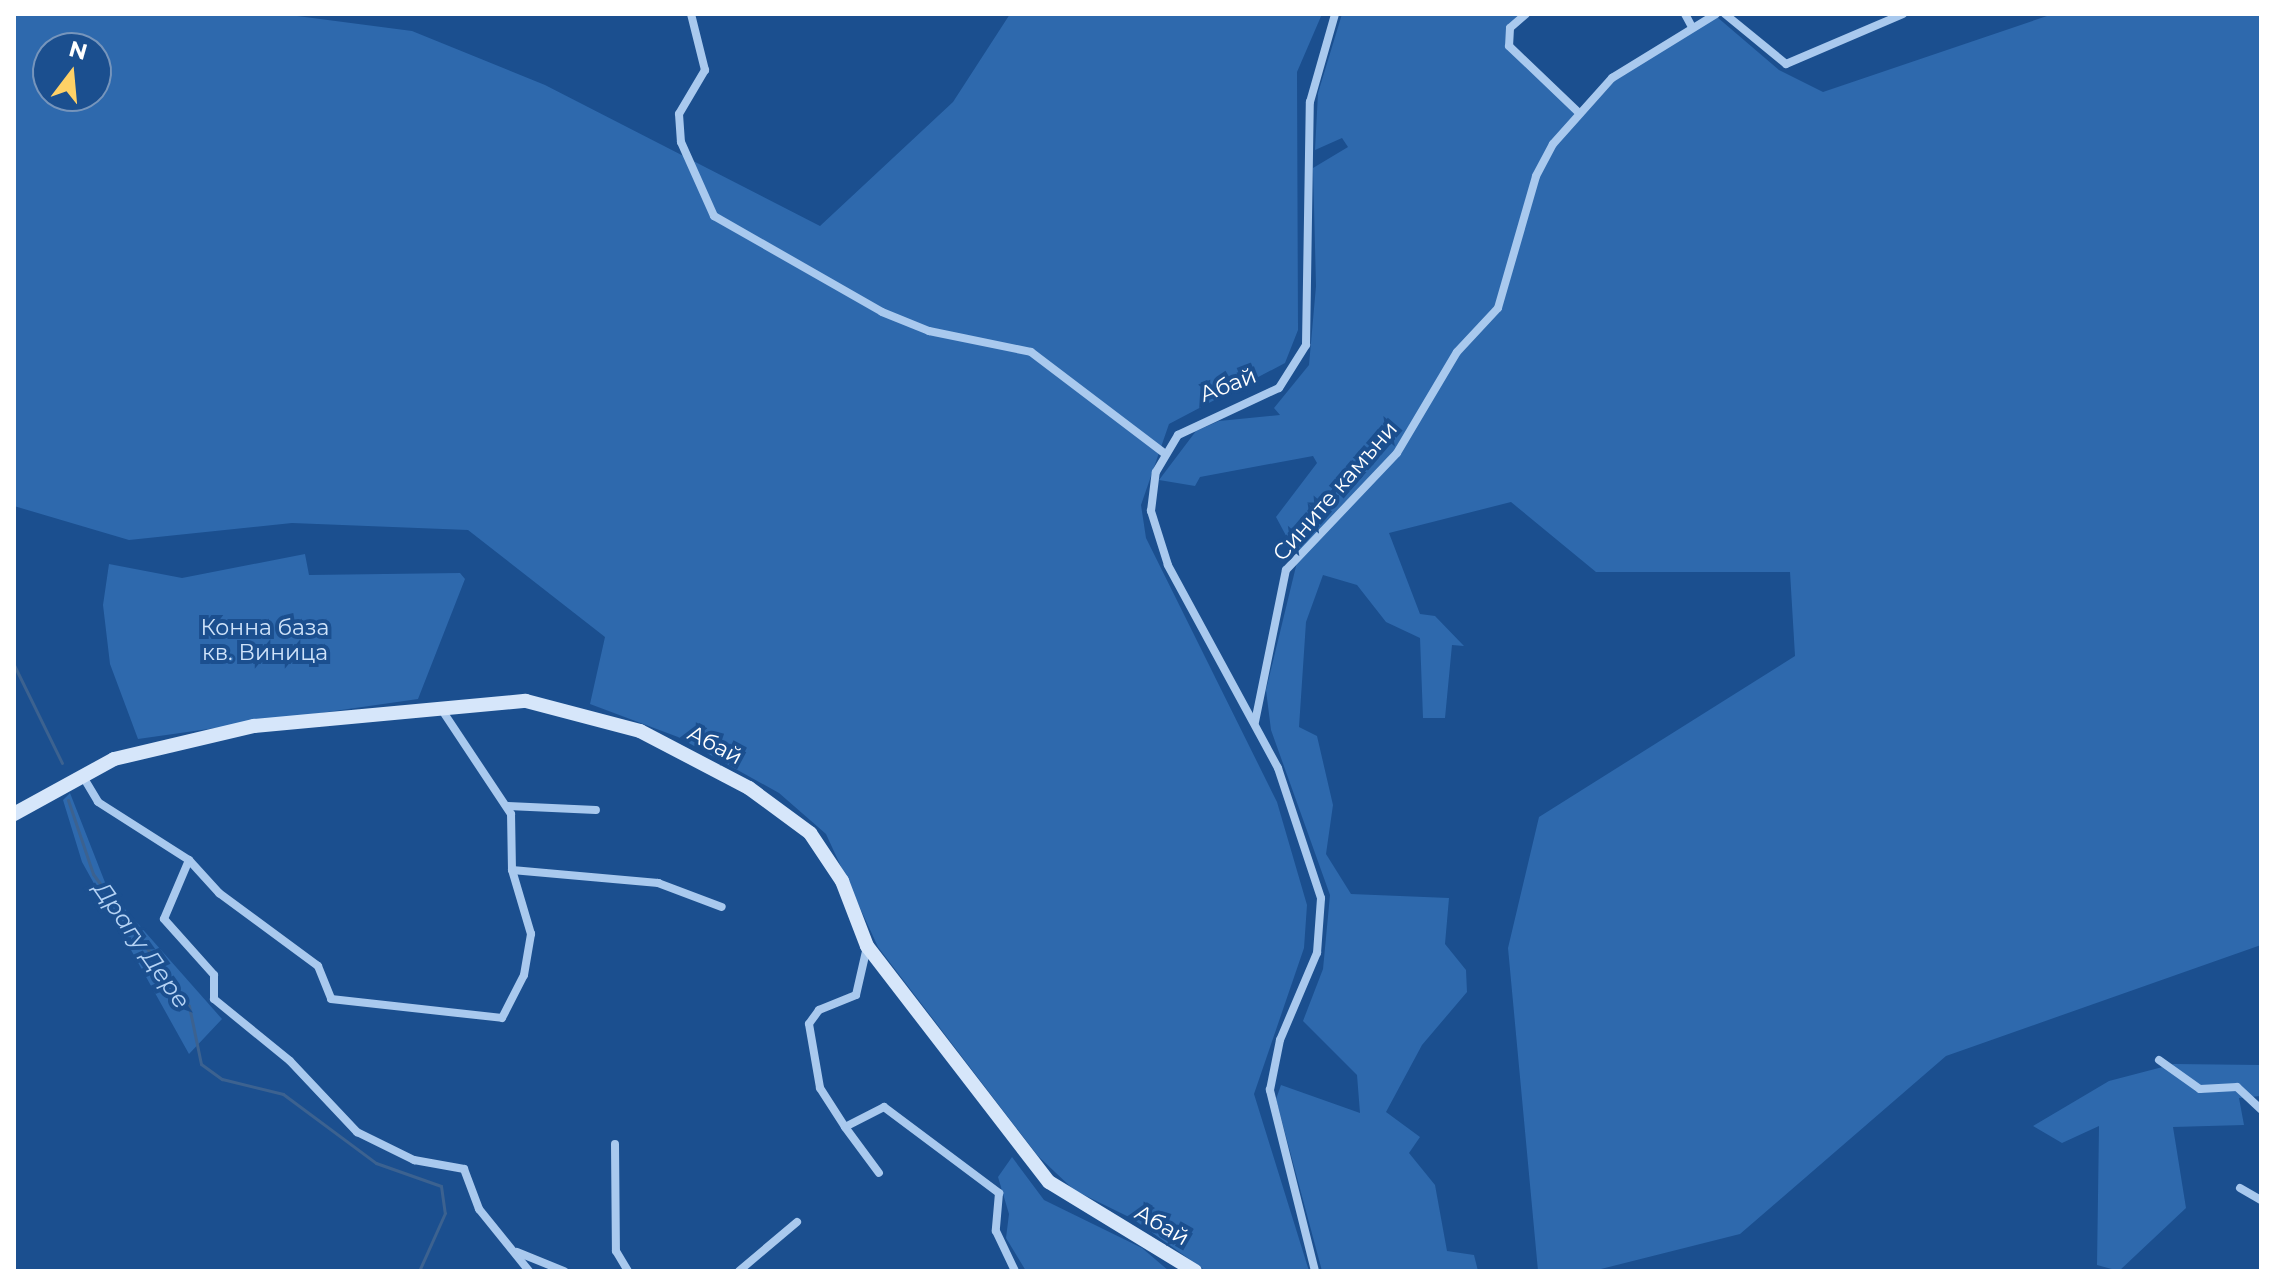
<!DOCTYPE html>
<html>
<head>
<meta charset="utf-8">
<style>
	body { margin:0 }
	#map { position:relative; width:2275px; height:1285px; overflow:hidden; background:#1b4f8f; font-family:Montserrat,sans-serif }
	div>[style] { position:absolute }
	.green>* { inset:0; background:#2e69ad }
	.stream>* { height:3px; margin:-1.5px; padding:0 1.5px; transform-origin:1.5px; border-radius:1.5px; background:#3c6290 }
	.street>* { height:8px; margin:-4px; padding:0 4px; transform-origin:4px; border-radius:4px; background:#a9c9ee }
	.secondary>* { height:14px; margin:-7px; padding:0 7px; transform-origin:7px; border-radius:7px; background:#d6e6fa }
	span { translate:-50% -50%; white-space:nowrap; text-align:center; line-height:1.15; -webkit-text-stroke:8px #1b4f8f; paint-order:stroke }
	.street-label { font-size:22px; color:#fff }
	.park-label { font-size:22px; color:#cfe3fa }
	.water-label { font-size:24px; color:#b5d3f5; font-style:italic }
	.frame { position:absolute; inset:0; border:16px solid #fff; pointer-events:none }
	.north { position:absolute; left:32px; top:32px; width:80px; height:80px; box-sizing:border-box; background:#1b4f8f; border:2px solid #7695bc; border-radius:50%; rotate:16deg; font-size:22px; font-weight:700; line-height:32px; text-align:center; color:#fff }
	.north::after { content:''; display:block; margin:auto; width:28px; height:36px; background:#ffd166; clip-path:polygon(50% 0,100% 100%,50% 72%,0 100%) }
</style>
</head>
<body>
<div id="map">
	<div class="green">
		<div style="clip-path:polygon(evenodd,14px 14px,282px 14px,412px 31px,545px 85px,820px 226px,953px 102px,1010px 14px,1322px 14px,1297px 72px,1298px 330px,1285px 363px,1169px 424px,1141px 505px,1146px 538px,1277px 802px,1307px 905px,1304px 948px,1254px 1094px,1309px 1271px,1206px 1271px,1133px 1219px,1074px 1190px,1038px 1156px,878px 947px,826px 834px,779px 793px,678px 737px,590px 704px,605px 637px,468px 530px,292px 523px,129px 540px,14px 506px,14px 14px,48px 48px,96px 48px,96px 96px,48px 96px,48px 48px)"></div>
		<div style="clip-path:polygon(1342px 14px,1525px 14px,1510px 28px,1509px 46px,1584px 115px,1628px 66px,1717px 17px,1779px 70px,1823px 92px,2053px 14px,2261px 14px,2261px 945px,1946px 1056px,1740px 1234px,1593px 1271px,1538px 1271px,1508px 948px,1539px 817px,1795px 656px,1790px 572px,1596px 572px,1511px 502px,1389px 533px,1420px 614px,1435px 616px,1464px 646px,1452px 645px,1445px 718px,1423px 718px,1420px 638px,1386px 622px,1357px 585px,1323px 575px,1306px 622px,1299px 727px,1317px 736px,1333px 805px,1326px 854px,1351px 894px,1449px 898px,1445px 944px,1466px 970px,1467px 992px,1422px 1045px,1386px 1112px,1420px 1137px,1409px 1153px,1435px 1185px,1447px 1251px,1474px 1255px,1478px 1271px,1322px 1271px,1276px 1099px,1281px 1085px,1360px 1113px,1357px 1075px,1303px 1021px,1323px 969px,1330px 895px,1271px 730px,1266px 690px,1298px 558px,1276px 517px,1317px 463px,1313px 456px,1200px 477px,1195px 486px,1159px 480px,1196px 431px,1219px 421px,1280px 415px,1274px 408px,1309px 365px,1316px 286px,1313px 168px,1348px 147px,1342px 138px,1315px 150px,1318px 93px)"></div>
		<div style="clip-path:polygon(305px 554px,309px 575px,460px 573px,465px 579px,418px 699px,138px 739px,110px 664px,103px 605px,109px 564px,182px 578px)"></div>
		<div style="clip-path:polygon(70px 793px,108px 890px,222px 1019px,189px 1054px,82px 862px,63px 800px)"></div>
		<div style="clip-path:polygon(2174px 1064px,2261px 1065px,2261px 1096px,2239px 1098px,2244px 1125px,2173px 1127px,2186px 1208px,2119px 1271px,2097px 1265px,2099px 1126px,2062px 1143px,2033px 1126px,2109px 1081px)"></div>
		<div style="clip-path:polygon(1012px 1157px,1044px 1200px,1142px 1248px,1169px 1271px,1026px 1271px,1006px 1238px,1009px 1214px,998px 1177px)"></div>
	</div>
	<div class="stream">
		<div style="left:14px;top:665px;width:109px;rotate:63.9deg"></div>
		<div style="left:68px;top:800px;width:78px;rotate:71.3deg"></div>
		<div style="left:93px;top:874px;width:163px;rotate:54deg"></div>
		<div style="left:189px;top:1006px;width:59px;rotate:78.3deg"></div>
		<div style="left:201px;top:1064px;width:26px;rotate:36deg"></div>
		<div style="left:222px;top:1079px;width:63px;rotate:13.8deg"></div>
		<div style="left:283px;top:1094px;width:116px;rotate:36.6deg"></div>
		<div style="left:376px;top:1163px;width:69px;rotate:19.5deg"></div>
		<div style="left:441px;top:1186px;width:27px;rotate:82deg"></div>
		<div style="left:445px;top:1213px;width:64px;rotate:114.1deg"></div>
	</div>
	<div class="street">
		<div style="left:691px;top:14px;width:58px;rotate:76deg"></div>
		<div style="left:705px;top:70px;width:51px;rotate:120.6deg"></div>
		<div style="left:679px;top:114px;width:28px;rotate:86deg"></div>
		<div style="left:681px;top:142px;width:81px;rotate:66deg"></div>
		<div style="left:714px;top:216px;width:193px;rotate:29.7deg"></div>
		<div style="left:882px;top:312px;width:51px;rotate:22deg"></div>
		<div style="left:929px;top:331px;width:104px;rotate:11.6deg"></div>
		<div style="left:1031px;top:352px;width:167px;rotate:37.2deg"></div>
		<div style="left:1526px;top:14px;width:21px;rotate:139deg"></div>
		<div style="left:1510px;top:28px;width:18px;rotate:93deg"></div>
		<div style="left:1509px;top:46px;width:95px;rotate:43.7deg"></div>
		<div style="left:1685px;top:14px;width:15px;rotate:62deg"></div>
		<div style="left:1725px;top:14px;width:79px;rotate:39.3deg"></div>
		<div style="left:1786px;top:64px;width:127px;rotate:-23.1deg"></div>
		<div style="left:1255px;top:722px;width:155px;rotate:-78.5deg"></div>
		<div style="left:1286px;top:570px;width:161px;rotate:-46.5deg"></div>
		<div style="left:1397px;top:453px;width:117px;rotate:-59.3deg"></div>
		<div style="left:1457px;top:352px;width:60px;rotate:-47deg"></div>
		<div style="left:1498px;top:308px;width:137px;rotate:-73.9deg"></div>
		<div style="left:1536px;top:176px;width:36px;rotate:-62deg"></div>
		<div style="left:1553px;top:144px;width:89px;rotate:-48.2deg"></div>
		<div style="left:1612px;top:78px;width:122px;rotate:-31.6deg"></div>
		<div style="left:82px;top:775px;width:31px;rotate:59deg"></div>
		<div style="left:98px;top:802px;width:108px;rotate:32.5deg"></div>
		<div style="left:189px;top:860px;width:64px;rotate:113deg"></div>
		<div style="left:164px;top:919px;width:75px;rotate:48.2deg"></div>
		<div style="left:214px;top:975px;width:24px;rotate:90deg"></div>
		<div style="left:214px;top:999px;width:98px;rotate:39.2deg"></div>
		<div style="left:290px;top:1061px;width:98px;rotate:46.7deg"></div>
		<div style="left:357px;top:1132px;width:64px;rotate:26.2deg"></div>
		<div style="left:414px;top:1160px;width:51px;rotate:10.2deg"></div>
		<div style="left:464px;top:1169px;width:43px;rotate:69.4deg"></div>
		<div style="left:479px;top:1209px;width:80px;rotate:51.1deg"></div>
		<div style="left:508px;top:806px;width:88px;rotate:2.6deg"></div>
		<div style="left:189px;top:860px;width:45px;rotate:47.7deg"></div>
		<div style="left:219px;top:893px;width:123px;rotate:36.4deg"></div>
		<div style="left:318px;top:966px;width:35px;rotate:68deg"></div>
		<div style="left:331px;top:999px;width:172px;rotate:6.3deg"></div>
		<div style="left:502px;top:1018px;width:48px;rotate:-62.9deg"></div>
		<div style="left:524px;top:975px;width:42px;rotate:-80.3deg"></div>
		<div style="left:531px;top:934px;width:67px;rotate:-106.5deg"></div>
		<div style="left:512px;top:870px;width:56px;rotate:-91deg"></div>
		<div style="left:511px;top:814px;width:128px;rotate:-123.6deg"></div>
		<div style="left:512px;top:870px;width:147px;rotate:5.1deg"></div>
		<div style="left:658px;top:883px;width:68px;rotate:20.6deg"></div>
		<div style="left:867px;top:947px;width:49px;rotate:102.9deg"></div>
		<div style="left:856px;top:995px;width:40px;rotate:158deg"></div>
		<div style="left:819px;top:1010px;width:17px;rotate:126deg"></div>
		<div style="left:809px;top:1024px;width:65px;rotate:80.2deg"></div>
		<div style="left:820px;top:1088px;width:46px;rotate:57.3deg"></div>
		<div style="left:845px;top:1127px;width:44px;rotate:-27.1deg"></div>
		<div style="left:884px;top:1107px;width:144px;rotate:36.8deg"></div>
		<div style="left:999px;top:1193px;width:38px;rotate:95deg"></div>
		<div style="left:996px;top:1231px;width:44px;rotate:64.6deg"></div>
		<div style="left:2159px;top:1060px;width:50px;rotate:35.3deg"></div>
		<div style="left:2200px;top:1089px;width:37px;rotate:-3deg"></div>
		<div style="left:2237px;top:1087px;width:33px;rotate:43deg"></div>
		<div style="left:845px;top:1127px;width:57px;rotate:53.5deg"></div>
		<div style="left:615px;top:1144px;width:107px;rotate:89.5deg"></div>
		<div style="left:616px;top:1251px;width:23px;rotate:59deg"></div>
		<div style="left:2240px;top:1188px;width:24px;rotate:30deg"></div>
		<div style="left:517px;top:1252px;width:51px;rotate:22deg"></div>
		<div style="left:739px;top:1271px;width:76px;rotate:-40.2deg"></div>
		<div style="left:1315px;top:1271px;width:187px;rotate:-104deg"></div>
		<div style="left:1270px;top:1090px;width:51px;rotate:-78.7deg"></div>
		<div style="left:1280px;top:1040px;width:95px;rotate:-67deg"></div>
		<div style="left:1317px;top:953px;width:55px;rotate:-85.8deg"></div>
		<div style="left:1321px;top:898px;width:137px;rotate:-108.3deg"></div>
		<div style="left:1278px;top:768px;width:231px;rotate:-118.5deg"></div>
		<div style="left:1168px;top:565px;width:57px;rotate:-107.5deg"></div>
		<div style="left:1151px;top:511px;width:39px;rotate:-83deg"></div>
		<div style="left:1156px;top:472px;width:43px;rotate:-59.3deg"></div>
		<div style="left:1178px;top:435px;width:111px;rotate:-25deg"></div>
		<div style="left:1279px;top:388px;width:51px;rotate:-57.9deg"></div>
		<div style="left:1306px;top:345px;width:243px;rotate:-89.1deg"></div>
		<div style="left:1310px;top:102px;width:91px;rotate:-74.1deg"></div>
	</div>
	<div class="secondary">
		<div style="left:14px;top:814px;width:114px;rotate:-28.8deg"></div>
		<div style="left:114px;top:759px;width:144px;rotate:-13.3deg"></div>
		<div style="left:254px;top:726px;width:273px;rotate:-5.3deg"></div>
		<div style="left:526px;top:701px;width:118px;rotate:14.7deg"></div>
		<div style="left:640px;top:731px;width:123px;rotate:27.6deg"></div>
		<div style="left:749px;top:788px;width:76px;rotate:36.4deg"></div>
		<div style="left:810px;top:833px;width:58px;rotate:56.3deg"></div>
		<div style="left:842px;top:881px;width:70px;rotate:69deg"></div>
		<div style="left:867px;top:946px;width:298px;rotate:52.4deg"></div>
		<div style="left:1049px;top:1182px;width:171px;rotate:31.4deg"></div>
	</div>
	<div class="street-label">
		<span style="left:1228px;top:385px;rotate:-21deg">Абай</span>
		<span style="left:1335px;top:491px;rotate:-49deg">Сините камъни</span>
		<span style="left:715px;top:745px;rotate:28deg">Абай</span>
		<span style="left:1162px;top:1225px;rotate:30deg">Абай</span>
	</div>
	<div class="park-label">
		<span style="left:265px;top:640px">Конна база<br>кв. Виница</span>
	</div>
	<div class="water-label">
		<span style="left:142px;top:945px;rotate:55deg">Драгу Дере</span>
	</div>
	<div class="frame"></div>
	<div class="north">N</div>
</div>
</body>
</html>
